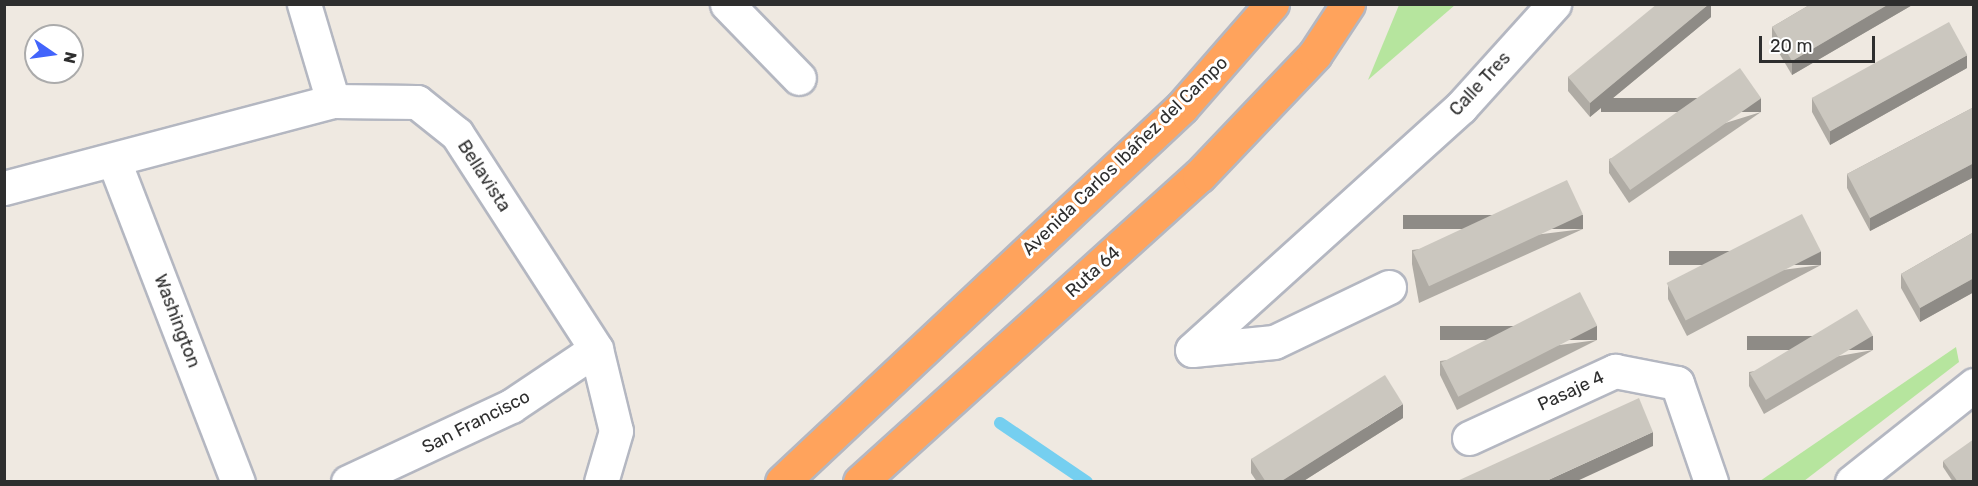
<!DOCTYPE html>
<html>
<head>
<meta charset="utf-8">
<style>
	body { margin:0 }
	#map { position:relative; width:1978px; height:486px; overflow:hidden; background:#efe9e1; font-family:Rubik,sans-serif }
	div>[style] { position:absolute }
	.green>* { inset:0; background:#b6e59e }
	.stream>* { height:12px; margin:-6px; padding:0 6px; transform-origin:6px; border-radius:6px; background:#75cff0 }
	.roads { filter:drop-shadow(2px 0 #b4b7c1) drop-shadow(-2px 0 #b4b7c1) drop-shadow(0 2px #b4b7c1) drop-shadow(0 -2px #b4b7c1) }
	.minor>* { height:33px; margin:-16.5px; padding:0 16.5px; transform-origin:16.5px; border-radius:16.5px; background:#fff }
	.highway>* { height:33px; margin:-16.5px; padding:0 16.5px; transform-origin:16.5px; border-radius:16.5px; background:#ffa35c }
	.wall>* { inset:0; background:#afaba4 }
	.shaded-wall>* { inset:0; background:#8e8b86; transform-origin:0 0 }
	.building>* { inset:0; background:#cbc7bf; transform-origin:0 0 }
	span { translate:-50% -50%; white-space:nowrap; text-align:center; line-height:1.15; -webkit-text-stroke:6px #fff; paint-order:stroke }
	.street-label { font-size:18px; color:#2e2e2e }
	.frame { position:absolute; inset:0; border:6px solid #2e2e2e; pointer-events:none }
	.north { position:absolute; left:24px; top:24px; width:60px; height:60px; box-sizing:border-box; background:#fff; border:2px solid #ababab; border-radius:50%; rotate:103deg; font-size:16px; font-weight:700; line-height:24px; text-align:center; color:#2e2e2e }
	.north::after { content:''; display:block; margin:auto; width:21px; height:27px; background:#4264fb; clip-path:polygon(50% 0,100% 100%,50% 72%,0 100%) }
	.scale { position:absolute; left:1759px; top:36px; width:116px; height:27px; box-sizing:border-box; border:3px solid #2e2e2e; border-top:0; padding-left:8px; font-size:18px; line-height:21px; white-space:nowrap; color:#2e2e2e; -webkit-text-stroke:4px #fff; paint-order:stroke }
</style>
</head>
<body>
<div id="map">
	<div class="green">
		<div style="clip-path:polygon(1399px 5px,1455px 5px,1368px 80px)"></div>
		<div style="clip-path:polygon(1956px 347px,1959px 362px,1804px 481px,1760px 481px)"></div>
	</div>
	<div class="stream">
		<div style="left:1000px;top:423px;width:105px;rotate:34.1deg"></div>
	</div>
	<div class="roads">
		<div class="minor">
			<div style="left:304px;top:4px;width:101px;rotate:73.4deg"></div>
			<div style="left:727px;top:4px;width:103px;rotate:45.8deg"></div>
			<div style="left:114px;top:161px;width:344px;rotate:68.9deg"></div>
			<div style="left:4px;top:188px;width:340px;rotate:-14.8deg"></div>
			<div style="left:333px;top:101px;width:84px;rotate:0.7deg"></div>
			<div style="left:417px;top:102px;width:51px;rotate:38.7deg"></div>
			<div style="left:457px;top:134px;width:256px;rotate:57.1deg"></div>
			<div style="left:596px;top:349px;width:84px;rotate:76.3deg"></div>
			<div style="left:616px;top:431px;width:53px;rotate:106.4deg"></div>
			<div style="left:1389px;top:287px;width:127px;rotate:154.4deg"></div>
			<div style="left:1274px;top:342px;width:82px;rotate:174.4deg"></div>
			<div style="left:1192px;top:350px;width:363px;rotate:-42.1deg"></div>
			<div style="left:1461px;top:107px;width:139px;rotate:-47.9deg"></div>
			<div style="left:1469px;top:438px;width:161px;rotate:-24.7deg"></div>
			<div style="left:1615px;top:371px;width:63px;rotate:11deg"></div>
			<div style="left:1677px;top:383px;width:105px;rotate:71deg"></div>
			<div style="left:348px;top:482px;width:180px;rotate:-25deg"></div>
			<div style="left:511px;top:406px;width:102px;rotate:-33.8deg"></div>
			<div style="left:1852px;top:482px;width:156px;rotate:-38.5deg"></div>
		</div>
		<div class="highway">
			<div style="left:782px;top:482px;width:548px;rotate:-43.15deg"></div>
			<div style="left:1182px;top:107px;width:137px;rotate:-48.9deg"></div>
			<div style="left:860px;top:482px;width:457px;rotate:-42.1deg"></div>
			<div style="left:1199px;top:176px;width:168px;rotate:-46.4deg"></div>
			<div style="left:1315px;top:54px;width:60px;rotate:-56.6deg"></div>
		</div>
	</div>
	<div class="wall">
		<div style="clip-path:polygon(1711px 4px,1711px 17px,1590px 117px,1568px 91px,1568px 77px)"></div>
		<div style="clip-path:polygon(1811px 4px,1914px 4px,1792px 75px,1772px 41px,1772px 27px)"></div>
		<div style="clip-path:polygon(1967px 68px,1830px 145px,1812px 112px,1812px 98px)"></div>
		<div style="clip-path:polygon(1974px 107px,1974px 177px,1870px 231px,1847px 188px,1847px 174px)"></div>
		<div style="clip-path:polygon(1761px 112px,1629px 203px,1609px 173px,1609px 159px)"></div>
		<div style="clip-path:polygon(1583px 229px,1419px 303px,1412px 264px,1412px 250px)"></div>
		<div style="clip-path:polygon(1974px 232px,1974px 292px,1920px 322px,1901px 288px,1901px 274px)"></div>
		<div style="clip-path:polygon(1821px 265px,1687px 336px,1668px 299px,1668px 285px)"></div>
		<div style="clip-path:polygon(1597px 340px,1457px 410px,1440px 375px,1440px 361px)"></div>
		<div style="clip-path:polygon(1873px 350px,1764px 414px,1749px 386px,1749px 372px)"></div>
		<div style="clip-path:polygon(1403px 418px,1302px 482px,1257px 482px,1251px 473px,1251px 459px)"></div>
		<div style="clip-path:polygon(1943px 461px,1974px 482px,1953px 482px,1943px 467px)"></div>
	</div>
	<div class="shaded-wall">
		<div style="clip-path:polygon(1709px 4px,1711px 4px,1711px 17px,1590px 117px,1590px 103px)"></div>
		<div style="clip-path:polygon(1889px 4px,1914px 4px,1792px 75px,1792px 61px)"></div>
		<div style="clip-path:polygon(1967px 55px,1967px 68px,1830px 145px,1830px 131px)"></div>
		<div style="left:1761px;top:98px;width:14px;height:160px;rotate:90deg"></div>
		<div style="clip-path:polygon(1974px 163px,1974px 177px,1870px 231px,1870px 218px)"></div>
		<div style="left:1583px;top:215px;width:14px;height:180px;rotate:90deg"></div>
		<div style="left:1821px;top:251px;width:14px;height:152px;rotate:90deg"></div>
		<div style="clip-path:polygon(1974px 278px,1974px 292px,1920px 322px,1920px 308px)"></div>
		<div style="left:1597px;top:326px;width:14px;height:157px;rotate:90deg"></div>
		<div style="left:1873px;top:336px;width:14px;height:126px;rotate:90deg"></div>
		<div style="clip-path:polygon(1403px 404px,1403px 418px,1302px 482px,1280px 482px)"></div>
		<div style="clip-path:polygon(1653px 432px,1653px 446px,1575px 482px,1544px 482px)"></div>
	</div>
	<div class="building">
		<div style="clip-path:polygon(1657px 4px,1709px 4px,1590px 103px,1568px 77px)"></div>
		<div style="clip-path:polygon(1811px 4px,1889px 4px,1792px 61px,1772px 27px)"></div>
		<div style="left:1949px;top:22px;width:38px;height:157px;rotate:61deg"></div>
		<div style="left:1740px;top:68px;width:37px;height:160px;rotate:55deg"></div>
		<div style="clip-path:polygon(1974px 107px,1974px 163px,1870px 218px,1847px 174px)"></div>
		<div style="left:1567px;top:180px;width:38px;height:170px;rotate:65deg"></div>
		<div style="left:1802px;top:214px;width:42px;height:152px;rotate:63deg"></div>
		<div style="clip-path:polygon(1974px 232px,1974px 278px,1920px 308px,1901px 274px)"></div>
		<div style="left:1580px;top:292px;width:38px;height:156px;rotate:63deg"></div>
		<div style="left:1857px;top:309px;width:31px;height:125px;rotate:59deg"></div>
		<div style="clip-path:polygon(1385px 375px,1403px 404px,1280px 482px,1266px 482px,1251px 459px)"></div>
		<div style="clip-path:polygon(1639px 398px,1653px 432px,1544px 482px,1455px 482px)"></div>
		<div style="clip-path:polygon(1974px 439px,1974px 482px,1958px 482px,1943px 461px)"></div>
	</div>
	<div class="street-label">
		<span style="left:1480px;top:84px;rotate:-47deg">Calle Tres</span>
		<span style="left:1125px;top:156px;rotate:-44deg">Avenida Carlos Ibáñez del Campo</span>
		<span style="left:484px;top:176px;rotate:57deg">Bellavista</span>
		<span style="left:1093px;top:272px;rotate:-42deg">Ruta 64</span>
		<span style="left:177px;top:321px;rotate:69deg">Washington</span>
		<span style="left:1571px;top:391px;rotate:-25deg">Pasaje 4</span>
		<span style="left:476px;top:422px;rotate:-27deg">San Francisco</span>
	</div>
	<div class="frame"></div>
	<div class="north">N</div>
	<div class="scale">20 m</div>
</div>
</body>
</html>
